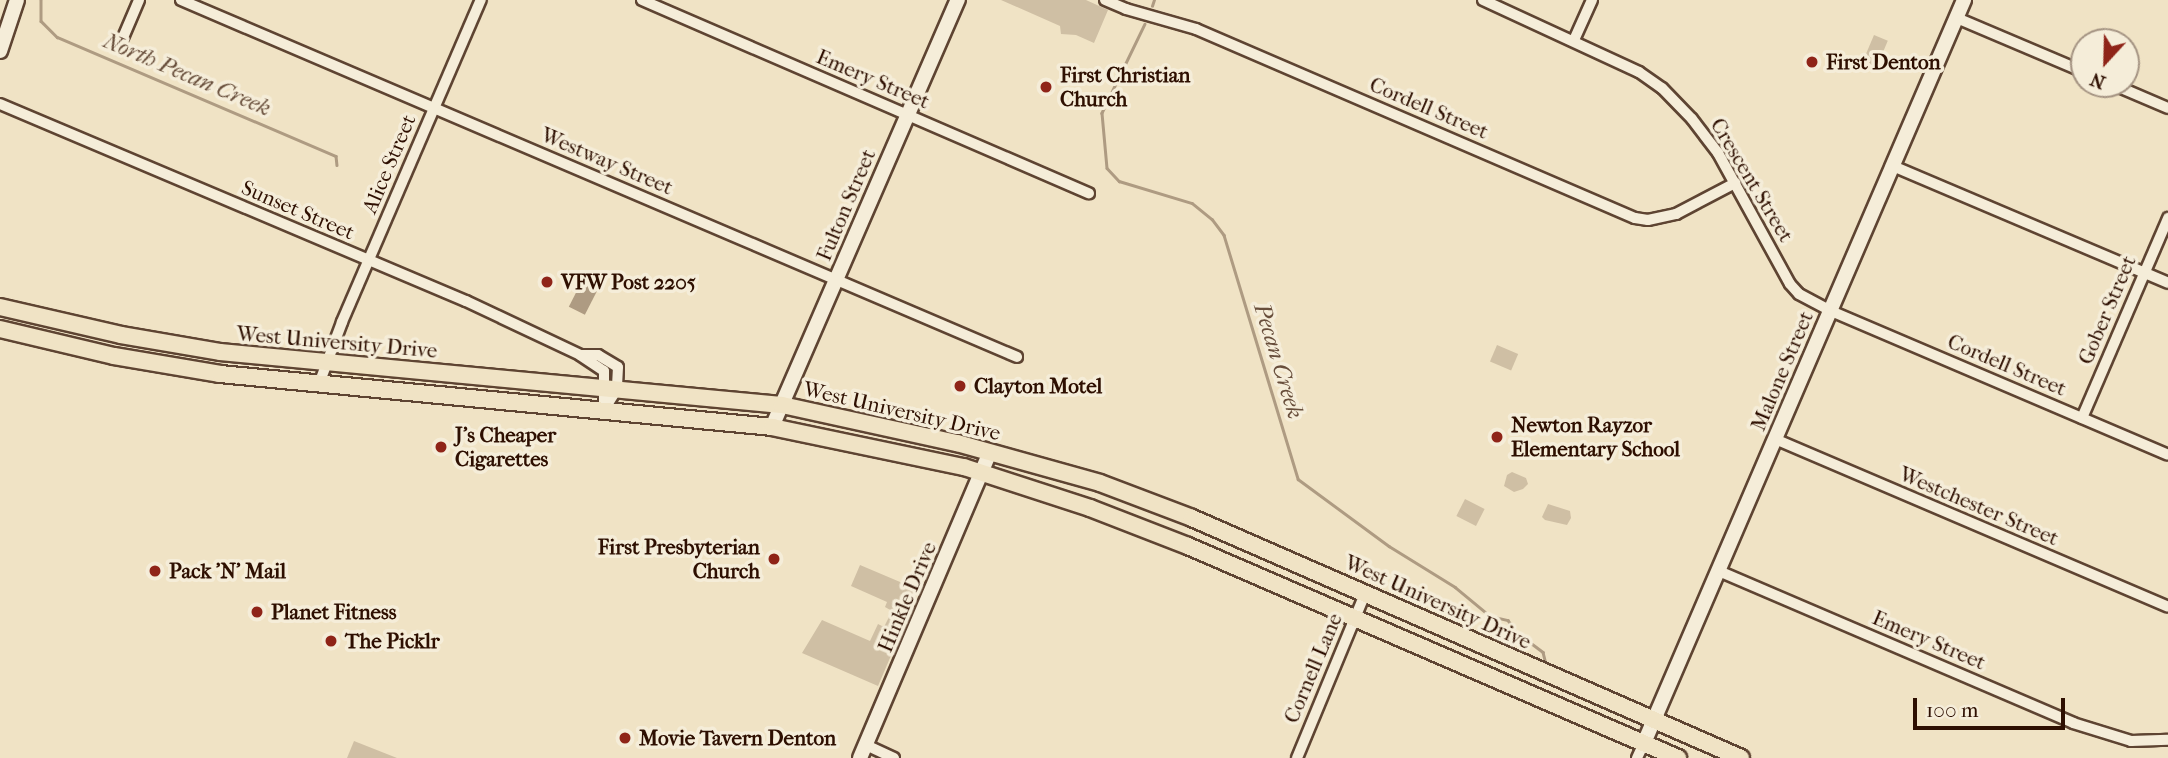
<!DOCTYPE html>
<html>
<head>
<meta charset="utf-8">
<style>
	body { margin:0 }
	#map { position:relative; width:2168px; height:758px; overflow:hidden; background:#f0e3c5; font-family:"IM FELL French Canon",serif }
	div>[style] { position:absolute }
	.green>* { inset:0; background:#cfbfa4; transform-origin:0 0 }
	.water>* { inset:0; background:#ae9b82; transform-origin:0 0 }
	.stream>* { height:2.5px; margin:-1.25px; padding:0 1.25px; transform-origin:1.25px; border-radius:1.25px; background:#ae9b82 }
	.roads { filter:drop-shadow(2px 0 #5e4432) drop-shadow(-2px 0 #5e4432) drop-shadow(0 2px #5e4432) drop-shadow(0 -2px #5e4432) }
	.street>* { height:10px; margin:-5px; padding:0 5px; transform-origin:5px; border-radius:5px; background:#f5edd9 }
	.secondary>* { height:14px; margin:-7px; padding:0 7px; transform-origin:7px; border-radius:7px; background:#f5edd9 }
	.primary>* { height:16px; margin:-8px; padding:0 8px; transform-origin:8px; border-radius:8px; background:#f0e3c5 }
	.dots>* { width:19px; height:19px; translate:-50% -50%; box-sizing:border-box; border:4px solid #f5edd9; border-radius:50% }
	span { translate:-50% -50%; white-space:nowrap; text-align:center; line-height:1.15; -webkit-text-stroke:7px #f5edd9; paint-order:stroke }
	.poi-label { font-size:21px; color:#2e0f01; font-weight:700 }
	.left { translate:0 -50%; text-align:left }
	.right { translate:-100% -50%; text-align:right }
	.street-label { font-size:21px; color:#2e0f01 }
	.water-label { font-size:23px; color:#684e3b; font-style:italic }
	.north { position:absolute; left:2070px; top:28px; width:70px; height:70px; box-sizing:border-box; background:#f5edd9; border:2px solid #a59483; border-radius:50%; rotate:202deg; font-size:19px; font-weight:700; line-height:28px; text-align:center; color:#2e0f01 }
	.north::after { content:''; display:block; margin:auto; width:24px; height:32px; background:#8f2418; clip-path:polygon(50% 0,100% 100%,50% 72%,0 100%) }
	.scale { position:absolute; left:1913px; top:698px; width:152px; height:32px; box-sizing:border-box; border:4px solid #2e0f01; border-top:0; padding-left:9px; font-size:21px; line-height:24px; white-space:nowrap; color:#2e0f01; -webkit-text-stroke:5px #f5edd9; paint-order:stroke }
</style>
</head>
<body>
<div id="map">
	<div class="green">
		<div style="clip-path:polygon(1001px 0,1086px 0,1108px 10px,1094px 43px,1076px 35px,1061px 34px,1060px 26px)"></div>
		<div style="left:1874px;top:35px;width:15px;height:32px;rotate:23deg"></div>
		<div style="left:1497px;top:345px;width:23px;height:18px;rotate:23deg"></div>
		<div style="clip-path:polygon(1512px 472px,1526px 478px,1528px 484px,1523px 489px,1514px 492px,1504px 486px,1507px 475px)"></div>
		<div style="left:1465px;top:499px;width:22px;height:19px;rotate:27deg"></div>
		<div style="clip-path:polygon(1548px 504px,1570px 511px,1571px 518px,1567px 525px,1545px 520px,1542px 517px)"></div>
		<div style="clip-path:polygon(860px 565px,919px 590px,878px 686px,802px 653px,822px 620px,870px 641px,878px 624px,884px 627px,892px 611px,885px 607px,887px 602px,851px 586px)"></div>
		<div style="clip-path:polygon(354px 741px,397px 758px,347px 758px)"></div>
	</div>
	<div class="water">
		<div style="left:587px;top:271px;width:18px;height:40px;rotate:27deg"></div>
	</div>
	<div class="stream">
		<div style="left:41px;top:0;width:21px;rotate:90deg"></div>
		<div style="left:41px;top:21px;width:23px;rotate:45deg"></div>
		<div style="left:57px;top:37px;width:303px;rotate:23.1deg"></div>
		<div style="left:336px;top:156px;width:9px;rotate:84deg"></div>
		<div style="left:1152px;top:6px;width:6px;rotate:-72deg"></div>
		<div style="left:1145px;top:24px;width:99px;rotate:115.8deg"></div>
		<div style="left:1102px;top:113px;width:55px;rotate:84.8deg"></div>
		<div style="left:1107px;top:168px;width:18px;rotate:47deg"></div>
		<div style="left:1119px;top:181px;width:76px;rotate:16.8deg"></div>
		<div style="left:1192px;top:203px;width:26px;rotate:39deg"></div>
		<div style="left:1212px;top:219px;width:20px;rotate:53deg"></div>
		<div style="left:1224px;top:235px;width:255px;rotate:73.1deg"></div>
		<div style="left:1298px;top:479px;width:113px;rotate:36.4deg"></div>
		<div style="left:1389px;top:546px;width:78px;rotate:31.8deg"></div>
		<div style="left:1455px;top:587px;width:45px;rotate:39.6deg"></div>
		<div style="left:1490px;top:616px;width:18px;rotate:13deg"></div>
		<div style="left:1508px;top:620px;width:13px;rotate:58deg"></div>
		<div style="left:1515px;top:631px;width:35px;rotate:37deg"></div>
		<div style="left:1543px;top:652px;width:8px;rotate:76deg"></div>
	</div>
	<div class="roads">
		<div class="street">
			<div style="left:181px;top:0;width:909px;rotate:23.12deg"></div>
			<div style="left:642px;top:0;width:487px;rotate:23.4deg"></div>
			<div style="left:1105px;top:0;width:23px;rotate:23deg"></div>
			<div style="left:1126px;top:9px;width:73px;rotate:15.9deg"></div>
			<div style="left:1196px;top:29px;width:478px;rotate:23.3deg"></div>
			<div style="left:1635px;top:218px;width:13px;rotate:9deg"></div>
			<div style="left:1648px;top:220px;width:29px;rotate:-12deg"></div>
			<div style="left:1676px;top:214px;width:67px;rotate:-27.7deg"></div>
			<div style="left:1483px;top:0;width:172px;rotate:24.8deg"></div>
			<div style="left:1639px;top:72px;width:28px;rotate:35deg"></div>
			<div style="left:1662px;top:88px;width:43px;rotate:45.9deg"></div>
			<div style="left:1692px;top:119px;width:43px;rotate:52.6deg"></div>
			<div style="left:1718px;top:153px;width:149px;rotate:61.2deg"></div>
			<div style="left:1790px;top:284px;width:13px;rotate:48deg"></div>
			<div style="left:1799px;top:294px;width:36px;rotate:28deg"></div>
			<div style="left:1831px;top:311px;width:366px;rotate:23.1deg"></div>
			<div style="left:1957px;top:18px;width:138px;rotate:23deg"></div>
			<div style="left:1574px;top:40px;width:44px;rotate:-65.8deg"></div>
			<div style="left:119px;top:47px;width:51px;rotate:-66.9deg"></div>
			<div style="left:2112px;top:84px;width:61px;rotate:23.2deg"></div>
			<div style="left:0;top:104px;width:506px;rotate:22.92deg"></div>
			<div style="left:466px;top:301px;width:126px;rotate:25.3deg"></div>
			<div style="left:580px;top:355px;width:29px;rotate:34deg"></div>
			<div style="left:604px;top:371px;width:39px;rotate:90deg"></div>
			<div style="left:1893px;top:166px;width:299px;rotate:23deg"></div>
			<div style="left:581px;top:355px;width:17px"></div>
			<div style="left:598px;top:355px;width:23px;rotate:31deg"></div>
			<div style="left:618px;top:367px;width:22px;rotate:93deg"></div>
			<div style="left:617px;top:389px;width:25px;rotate:122deg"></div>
			<div style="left:319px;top:384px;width:66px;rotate:-69.6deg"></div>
			<div style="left:342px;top:322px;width:351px;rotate:-66.7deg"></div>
			<div style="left:2082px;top:418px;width:218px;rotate:-66.7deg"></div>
			<div style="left:1775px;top:439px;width:427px;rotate:23.1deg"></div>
			<div style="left:1719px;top:571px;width:385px;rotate:23.2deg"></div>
			<div style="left:2073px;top:723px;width:61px;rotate:17.2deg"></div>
			<div style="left:2131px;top:741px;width:37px;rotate:-2deg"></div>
			<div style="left:866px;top:745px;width:31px;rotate:25deg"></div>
			<div style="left:1297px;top:758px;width:178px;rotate:-67.5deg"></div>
			<div style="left:1637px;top:758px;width:17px;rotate:-65deg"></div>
		</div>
		<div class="secondary">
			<div style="left:0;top:51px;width:54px;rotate:-71.6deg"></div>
			<div style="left:772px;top:427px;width:466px;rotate:-66.5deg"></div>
			<div style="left:1644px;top:743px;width:809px;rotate:-66.7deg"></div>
			<div style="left:860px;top:758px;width:332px;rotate:-67deg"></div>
		</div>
		<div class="primary">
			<div style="left:0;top:307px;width:124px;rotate:13deg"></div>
			<div style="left:121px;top:335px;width:100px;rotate:9.7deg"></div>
			<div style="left:220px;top:352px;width:564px;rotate:5.39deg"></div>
			<div style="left:782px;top:405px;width:179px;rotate:12.3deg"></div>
			<div style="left:957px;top:443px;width:148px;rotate:15.6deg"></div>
			<div style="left:1100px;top:483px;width:98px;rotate:20.8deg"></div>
			<div style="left:1192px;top:518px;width:599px;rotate:23.61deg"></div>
			<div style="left:0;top:329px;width:117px;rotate:13.3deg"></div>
			<div style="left:114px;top:356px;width:108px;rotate:9.6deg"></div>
			<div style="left:220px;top:374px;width:555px;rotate:5.48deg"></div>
			<div style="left:772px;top:427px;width:196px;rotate:11.8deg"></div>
			<div style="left:964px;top:467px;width:133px;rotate:18deg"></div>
			<div style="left:1090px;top:508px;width:105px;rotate:21.2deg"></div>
			<div style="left:1188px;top:546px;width:534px;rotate:23.4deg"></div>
		</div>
	</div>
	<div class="dots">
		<div style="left:1812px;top:62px;background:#8f2418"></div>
		<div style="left:1046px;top:87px;background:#8f2418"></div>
		<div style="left:547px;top:282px;background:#8f2418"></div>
		<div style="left:960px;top:386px;background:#8f2418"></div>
		<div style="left:1497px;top:437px;background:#8f2418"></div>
		<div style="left:441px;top:447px;background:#8f2418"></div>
		<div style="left:774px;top:559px;background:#8f2418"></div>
		<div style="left:155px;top:571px;background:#8f2418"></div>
		<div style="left:257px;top:612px;background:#8f2418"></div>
		<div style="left:331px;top:641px;background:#8f2418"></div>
		<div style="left:625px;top:738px;background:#8f2418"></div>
	</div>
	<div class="poi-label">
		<span class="left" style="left:1826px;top:62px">First Denton</span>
		<span class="left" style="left:1060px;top:87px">First Christian<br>Church</span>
		<span class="left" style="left:561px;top:282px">VFW Post 2205</span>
		<span class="left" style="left:974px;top:386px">Clayton Motel</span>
		<span class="left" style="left:1511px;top:437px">Newton Rayzor<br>Elementary School</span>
		<span class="left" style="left:455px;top:447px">J's Cheaper<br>Cigarettes</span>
		<span class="right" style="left:760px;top:559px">First Presbyterian<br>Church</span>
		<span class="left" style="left:169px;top:571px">Pack 'N' Mail</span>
		<span class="left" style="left:271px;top:612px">Planet Fitness</span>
		<span class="left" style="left:345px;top:641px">The Picklr</span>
		<span class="left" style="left:639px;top:738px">Movie Tavern Denton</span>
	</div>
	<div class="street-label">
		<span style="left:873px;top:79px;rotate:23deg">Emery Street</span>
		<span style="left:1429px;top:108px;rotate:23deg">Cordell Street</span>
		<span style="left:607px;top:161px;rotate:23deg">Westway Street</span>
		<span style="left:389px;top:164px;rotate:-67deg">Alice Street</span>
		<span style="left:1752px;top:180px;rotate:59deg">Crescent Street</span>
		<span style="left:846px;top:205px;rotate:-67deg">Fulton Street</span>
		<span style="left:298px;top:210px;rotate:23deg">Sunset Street</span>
		<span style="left:2107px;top:310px;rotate:-67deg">Gober Street</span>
		<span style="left:337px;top:342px;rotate:5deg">West University Drive</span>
		<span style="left:2007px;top:365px;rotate:23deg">Cordell Street</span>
		<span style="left:1782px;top:371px;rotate:-67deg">Malone Street</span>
		<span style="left:902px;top:411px;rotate:13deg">West University Drive</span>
		<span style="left:1979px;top:506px;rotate:23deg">Westchester Street</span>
		<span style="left:907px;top:597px;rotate:-67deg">Hinkle Drive</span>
		<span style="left:1438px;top:602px;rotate:24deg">West University Drive</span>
		<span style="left:1929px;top:640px;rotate:23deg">Emery Street</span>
		<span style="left:1313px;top:668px;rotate:-67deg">Cornell Lane</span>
	</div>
	<div class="water-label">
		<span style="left:187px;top:75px;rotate:23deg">North Pecan Creek</span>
		<span style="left:1278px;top:361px;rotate:73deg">Pecan Creek</span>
	</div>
	<div class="north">N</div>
	<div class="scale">100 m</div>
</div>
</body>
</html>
